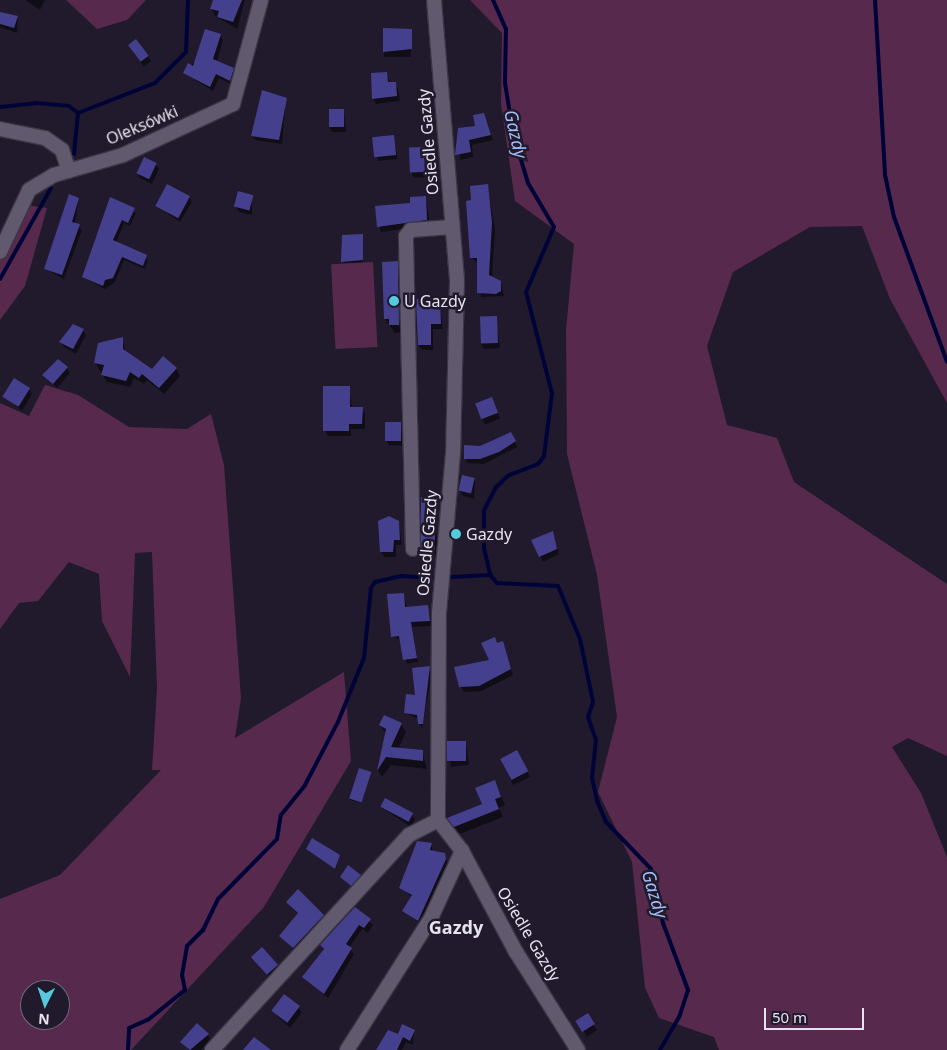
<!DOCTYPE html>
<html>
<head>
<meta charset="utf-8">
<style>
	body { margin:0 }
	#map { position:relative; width:947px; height:1050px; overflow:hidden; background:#211a2c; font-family:"Noto Sans",sans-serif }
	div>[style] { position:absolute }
	.green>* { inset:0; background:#57294c; transform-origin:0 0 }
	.shadow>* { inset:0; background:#0007; transform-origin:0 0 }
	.stream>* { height:4px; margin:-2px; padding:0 2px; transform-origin:2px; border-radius:2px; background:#000337 }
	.building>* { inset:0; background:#45408e; transform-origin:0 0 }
	.roads { filter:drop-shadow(1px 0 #3b3644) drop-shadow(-1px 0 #3b3644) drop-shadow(0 1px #3b3644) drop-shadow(0 -1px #3b3644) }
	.minor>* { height:14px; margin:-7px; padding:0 7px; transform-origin:7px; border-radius:7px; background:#61596e }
	.dots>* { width:14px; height:14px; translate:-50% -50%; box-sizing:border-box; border:2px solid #211a2c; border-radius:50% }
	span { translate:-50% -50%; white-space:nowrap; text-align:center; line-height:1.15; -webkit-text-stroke:5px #211a2c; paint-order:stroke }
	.street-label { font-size:16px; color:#e6e2ef }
	.poi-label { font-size:16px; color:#e6e2ef }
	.left { translate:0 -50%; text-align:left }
	.water-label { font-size:18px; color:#a1bffc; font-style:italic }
	.neighbourhood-label { font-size:18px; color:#e6e2ef; font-weight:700 }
	.north { position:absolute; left:20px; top:980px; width:50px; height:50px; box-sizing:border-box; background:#211a2c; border:1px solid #706a7a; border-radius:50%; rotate:184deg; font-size:14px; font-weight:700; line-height:20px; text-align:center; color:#e6e2ef }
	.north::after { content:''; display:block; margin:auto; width:18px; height:22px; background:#54cadc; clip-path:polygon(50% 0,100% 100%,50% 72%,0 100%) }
	.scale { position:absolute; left:764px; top:1008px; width:100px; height:22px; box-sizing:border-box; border:2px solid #e6e2ef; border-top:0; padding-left:6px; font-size:15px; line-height:18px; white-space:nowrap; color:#e6e2ef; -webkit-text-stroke:4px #211a2c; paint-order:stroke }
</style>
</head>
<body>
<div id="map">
	<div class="green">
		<div style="clip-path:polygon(66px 0,146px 0,127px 20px,97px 29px)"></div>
		<div style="clip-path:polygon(470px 0,947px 0,947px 403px,890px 299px,862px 226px,810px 227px,733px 272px,707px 346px,727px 425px,777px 438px,794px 482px,947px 584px,947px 756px,908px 738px,892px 747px,921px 793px,947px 857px,947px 1050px,719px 1050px,714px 1037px,659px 1018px,645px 988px,632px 862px,598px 792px,617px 717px,597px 575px,567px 454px,566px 330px,574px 244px,515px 201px,501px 104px,502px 33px)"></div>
		<div style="clip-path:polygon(26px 205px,47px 208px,25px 286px,0 320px,0 242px)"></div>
		<div style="left:373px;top:262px;width:85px;height:42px;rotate:87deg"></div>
		<div style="clip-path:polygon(evenodd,45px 385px,78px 395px,129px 427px,187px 429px,211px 414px,224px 465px,241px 698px,235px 738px,344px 672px,351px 761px,264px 907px,131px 1050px,0 1050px,0 899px,60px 875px,161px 770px,152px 770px,157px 688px,152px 552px,135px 553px,130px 677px,102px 621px,99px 574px,69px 562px,38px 601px,19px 603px,0 629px,0 403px,29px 416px,45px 385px,30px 990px,60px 990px,60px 1020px,30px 1020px,30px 990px)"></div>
	</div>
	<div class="shadow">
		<div style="clip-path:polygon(25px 0,45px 0,40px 10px)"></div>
		<div style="clip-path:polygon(214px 0,245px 0,237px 29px,216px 17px,211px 9px)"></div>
		<div style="clip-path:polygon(0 13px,18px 17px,17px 33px,0 27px)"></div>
		<div style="left:384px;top:30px;width:27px;height:27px"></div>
		<div style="clip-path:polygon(220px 35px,223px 40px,217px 61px,236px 74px,233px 85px,219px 78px,213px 91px,184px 73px)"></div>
		<div style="clip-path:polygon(132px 50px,148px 56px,151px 61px,144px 67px)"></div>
		<div style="clip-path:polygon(386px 73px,390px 83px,398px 88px,400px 101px,376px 104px,373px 99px)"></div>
		<div style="clip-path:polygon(286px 99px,282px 144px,255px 140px,252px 135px)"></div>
		<div style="clip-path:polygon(344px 110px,346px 132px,332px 132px,329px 127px)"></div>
		<div style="clip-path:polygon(484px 115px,493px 140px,472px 145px,473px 157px,460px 160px,459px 129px,476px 127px)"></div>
		<div style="clip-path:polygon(393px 137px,398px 159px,378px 161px,373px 138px)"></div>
		<div style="clip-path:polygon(423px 149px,427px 177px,414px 178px,411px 172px)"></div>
		<div style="clip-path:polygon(156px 164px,159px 169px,152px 184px,140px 178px,137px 173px)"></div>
		<div style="clip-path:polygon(487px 185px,495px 229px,492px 278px,501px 282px,504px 296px,481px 297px,478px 263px,471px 258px,473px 201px)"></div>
		<div style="clip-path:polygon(252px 196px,252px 215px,239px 212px,236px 207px)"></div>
		<div style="clip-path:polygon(189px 197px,192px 202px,180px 222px,157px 206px)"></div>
		<div style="clip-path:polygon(426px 198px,430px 225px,381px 232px,376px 207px,411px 204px)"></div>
		<div style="clip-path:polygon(79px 199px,75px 224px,82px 230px,64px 279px,45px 269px)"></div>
		<div style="clip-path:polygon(110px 199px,136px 213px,130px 226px,124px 223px,116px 243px,148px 260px,145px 269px,124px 260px,115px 282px,105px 289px,83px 277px)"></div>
		<div style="clip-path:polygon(362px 236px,363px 262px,344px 263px,343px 261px)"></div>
		<div style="clip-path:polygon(397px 263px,402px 271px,403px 332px,395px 333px,385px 319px)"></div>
		<div style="clip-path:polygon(439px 300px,443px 329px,433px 329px,433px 350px,422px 350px,419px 345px)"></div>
		<div style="clip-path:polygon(496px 318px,500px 348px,484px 349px,481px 344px)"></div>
		<div style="clip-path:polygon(83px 330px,86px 335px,76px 354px,64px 347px,61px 342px)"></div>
		<div style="clip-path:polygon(122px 339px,126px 353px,152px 370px,176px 368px,180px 376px,164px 394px,147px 380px,144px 384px,134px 378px,130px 387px,107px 382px,95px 363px)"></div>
		<div style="clip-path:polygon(67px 368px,70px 373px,57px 388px,44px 375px)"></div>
		<div style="clip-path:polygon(349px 387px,352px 408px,362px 408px,365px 413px,365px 429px,351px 429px,351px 436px,328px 436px,325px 431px)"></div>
		<div style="clip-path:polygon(29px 389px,32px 394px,22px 411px,5px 397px)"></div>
		<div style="left:492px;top:398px;width:22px;height:17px;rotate:68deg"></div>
		<div style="clip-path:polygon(401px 429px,404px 446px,389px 445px,386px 440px)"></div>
		<div style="clip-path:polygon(514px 438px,517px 447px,484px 464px,468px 463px,465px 458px)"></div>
		<div style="clip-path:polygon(475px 480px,474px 499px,463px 496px,460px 491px)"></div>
		<div style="clip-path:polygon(434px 498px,438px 554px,426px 554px,423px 549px)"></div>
		<div style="clip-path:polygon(399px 522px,402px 545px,396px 545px,396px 557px,384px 557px,381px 552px)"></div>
		<div style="clip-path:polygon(552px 532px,559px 554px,543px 562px,533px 541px)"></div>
		<div style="clip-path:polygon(403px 594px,407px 608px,427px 607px,432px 626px,412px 627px,418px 662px,407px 664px,401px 640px,392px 636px)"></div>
		<div style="clip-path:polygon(502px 642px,513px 675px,482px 691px,464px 692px,461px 687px,490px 661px)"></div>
		<div style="clip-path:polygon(429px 667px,432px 672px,422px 729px,418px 719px,406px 713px)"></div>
		<div style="clip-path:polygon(401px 724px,406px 732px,398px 749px,422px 751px,427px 769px,391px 765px,382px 777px,378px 770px,386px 734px,380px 725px)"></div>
		<div style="left:466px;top:742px;width:23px;height:18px;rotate:83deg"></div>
		<div style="clip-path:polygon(520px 756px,530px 777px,513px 785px,501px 758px)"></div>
		<div style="clip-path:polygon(370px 773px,361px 803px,351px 800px,349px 798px)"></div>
		<div style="clip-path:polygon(495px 782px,505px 805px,499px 808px,503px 817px,460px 834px,453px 826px,483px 805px)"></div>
		<div style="clip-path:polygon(381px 807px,412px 814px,415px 819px,411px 827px)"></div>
		<div style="clip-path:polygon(431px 844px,433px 852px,444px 854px,448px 865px,421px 925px,404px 911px,412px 897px,401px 888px)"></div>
		<div style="clip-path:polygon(309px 851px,339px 856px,336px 870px)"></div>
		<div style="clip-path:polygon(360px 876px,363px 881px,354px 890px,341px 877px)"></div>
		<div style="clip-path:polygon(287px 902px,326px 921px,297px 953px,281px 936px,299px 915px)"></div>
		<div style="clip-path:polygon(355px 909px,373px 925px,368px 933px,362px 929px,349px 948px,354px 954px,328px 998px,304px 977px,324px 951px,321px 946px)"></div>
		<div style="clip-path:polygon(252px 957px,277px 965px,280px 971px,272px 980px)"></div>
		<div style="clip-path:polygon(285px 995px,302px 1012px,290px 1028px,272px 1011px)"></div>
		<div style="left:587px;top:1015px;width:18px;height:12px;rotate:56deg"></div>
		<div style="clip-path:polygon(414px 1030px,413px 1045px,406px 1042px,402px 1050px,378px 1050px)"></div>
		<div style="clip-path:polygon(208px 1035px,211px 1040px,201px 1050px,189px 1050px,182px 1042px)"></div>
	</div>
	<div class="stream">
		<div style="left:493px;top:0;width:32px;rotate:66deg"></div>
		<div style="left:506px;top:29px;width:54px;rotate:91.1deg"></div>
		<div style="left:505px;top:83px;width:51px;rotate:80.9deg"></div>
		<div style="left:513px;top:133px;width:52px;rotate:73.3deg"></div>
		<div style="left:528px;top:183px;width:51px;rotate:59.4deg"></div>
		<div style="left:554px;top:227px;width:71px;rotate:113.3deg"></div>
		<div style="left:526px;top:292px;width:104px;rotate:75.6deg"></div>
		<div style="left:552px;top:393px;width:64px;rotate:97.2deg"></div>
		<div style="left:544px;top:456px;width:10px;rotate:127deg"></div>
		<div style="left:538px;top:464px;width:31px;rotate:159deg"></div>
		<div style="left:509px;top:475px;width:18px;rotate:137deg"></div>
		<div style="left:496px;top:487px;width:27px;rotate:117deg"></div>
		<div style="left:484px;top:511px;width:37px;rotate:90deg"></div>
		<div style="left:484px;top:548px;width:28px;rotate:77deg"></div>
		<div style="left:490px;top:575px;width:11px;rotate:49deg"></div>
		<div style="left:497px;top:583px;width:61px;rotate:2.8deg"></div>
		<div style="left:558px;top:586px;width:57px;rotate:67.5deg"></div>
		<div style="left:580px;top:639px;width:64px;rotate:78.3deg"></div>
		<div style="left:593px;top:702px;width:16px;rotate:108deg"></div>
		<div style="left:588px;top:717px;width:24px;rotate:71deg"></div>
		<div style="left:596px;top:740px;width:38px;rotate:96deg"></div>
		<div style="left:592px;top:778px;width:26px;rotate:77deg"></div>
		<div style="left:598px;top:803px;width:21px;rotate:67deg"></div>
		<div style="left:606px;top:822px;width:65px;rotate:46.2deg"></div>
		<div style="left:651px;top:869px;width:55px;rotate:77.5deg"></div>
		<div style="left:663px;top:923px;width:72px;rotate:69.5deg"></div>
		<div style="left:688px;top:990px;width:28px;rotate:108deg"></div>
		<div style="left:679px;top:1017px;width:38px;rotate:120deg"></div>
		<div style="left:875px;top:0;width:175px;rotate:86.7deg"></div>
		<div style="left:885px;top:175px;width:43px;rotate:77.9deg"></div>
		<div style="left:894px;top:217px;width:154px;rotate:69.9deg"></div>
		<div style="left:0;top:107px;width:36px;rotate:-6deg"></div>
		<div style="left:36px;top:103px;width:33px;rotate:5deg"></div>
		<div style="left:69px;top:106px;width:11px;rotate:38deg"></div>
		<div style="left:78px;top:113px;width:83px;rotate:-21.3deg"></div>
		<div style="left:155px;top:83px;width:44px;rotate:-45deg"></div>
		<div style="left:186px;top:52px;width:52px;rotate:-87.8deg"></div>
		<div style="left:74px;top:154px;width:41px;rotate:-84.4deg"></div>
		<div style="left:0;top:279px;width:104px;rotate:-60.7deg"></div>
		<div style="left:452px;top:577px;width:38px;rotate:-3deg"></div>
		<div style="left:128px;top:1050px;width:22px;rotate:-87deg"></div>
		<div style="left:129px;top:1028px;width:22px;rotate:-24deg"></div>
		<div style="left:149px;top:1019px;width:46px;rotate:-38.9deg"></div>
		<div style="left:185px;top:990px;width:15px;rotate:-101deg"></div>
		<div style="left:182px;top:975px;width:29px;rotate:-80deg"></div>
		<div style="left:187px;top:946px;width:23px;rotate:-45deg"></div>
		<div style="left:203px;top:930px;width:34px;rotate:-64deg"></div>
		<div style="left:218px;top:899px;width:84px;rotate:-45.5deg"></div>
		<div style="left:277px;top:839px;width:24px;rotate:-81deg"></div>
		<div style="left:281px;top:815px;width:38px;rotate:-51deg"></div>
		<div style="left:305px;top:785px;width:71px;rotate:-62.4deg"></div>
		<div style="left:338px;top:722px;width:69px;rotate:-67.9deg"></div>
		<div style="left:364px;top:658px;width:70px;rotate:-84.3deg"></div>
		<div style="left:371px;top:588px;width:7px;rotate:-56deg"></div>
		<div style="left:375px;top:582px;width:28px;rotate:-13deg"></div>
		<div style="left:402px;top:576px;width:26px;rotate:4deg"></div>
	</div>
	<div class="building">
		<div style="clip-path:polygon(213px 0,242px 0,233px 22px,217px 17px,219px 11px,210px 9px)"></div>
		<div style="clip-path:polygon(0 12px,18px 16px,14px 28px,0 24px)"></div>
		<div style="clip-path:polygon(383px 28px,412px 29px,412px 49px,383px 52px)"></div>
		<div style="clip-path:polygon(205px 29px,221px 34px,213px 59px,234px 68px,230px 81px,216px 74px,210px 87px,183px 73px,188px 63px,193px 66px)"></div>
		<div style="left:136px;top:39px;width:21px;height:10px;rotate:53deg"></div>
		<div style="clip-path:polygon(387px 72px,388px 82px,396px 82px,397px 96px,372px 99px,371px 73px)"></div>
		<div style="clip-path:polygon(262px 90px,287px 98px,279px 140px,251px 136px)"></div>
		<div style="left:329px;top:109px;width:15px;height:18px"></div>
		<div style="clip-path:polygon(484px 113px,491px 135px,469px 140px,471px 152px,455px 155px,458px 128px,475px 126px,473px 115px)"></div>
		<div style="left:394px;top:135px;width:20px;height:22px;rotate:84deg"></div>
		<div style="left:424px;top:147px;width:25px;height:15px;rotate:88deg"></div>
		<div style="left:144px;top:157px;width:14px;height:18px;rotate:25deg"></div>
		<div style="left:167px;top:184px;width:26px;height:25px;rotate:28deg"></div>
		<div style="clip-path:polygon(488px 184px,492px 223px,489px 275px,501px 281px,501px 291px,496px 294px,477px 293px,477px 258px,470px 258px,466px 201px,471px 200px,470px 186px)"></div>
		<div style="left:238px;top:191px;width:16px;height:16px;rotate:15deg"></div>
		<div style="clip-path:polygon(69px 194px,79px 198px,72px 222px,80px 224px,62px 275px,44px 269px)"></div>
		<div style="clip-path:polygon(426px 196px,427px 220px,377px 227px,375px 206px,410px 203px,410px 197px)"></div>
		<div style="clip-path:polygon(110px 197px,135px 208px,128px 223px,122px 220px,113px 240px,147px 255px,143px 266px,122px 257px,113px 278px,105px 280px,103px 286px,82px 277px)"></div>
		<div style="clip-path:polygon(363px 234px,363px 260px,341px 262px,342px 235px)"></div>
		<div style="clip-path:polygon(398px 261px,399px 325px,389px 325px,389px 319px,384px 319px,382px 262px)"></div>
		<div style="clip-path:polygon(440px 298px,441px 324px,431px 324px,431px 345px,418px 345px,416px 299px)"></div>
		<div style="left:497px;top:316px;width:27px;height:17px;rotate:88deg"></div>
		<div style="clip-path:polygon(73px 324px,84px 329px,73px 349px,59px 342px)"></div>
		<div style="clip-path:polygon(123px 337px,123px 349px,152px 369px,163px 356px,177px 368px,159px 388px,142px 374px,139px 378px,130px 372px,126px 381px,101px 375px,104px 365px,94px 363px,98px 343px)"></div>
		<div style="clip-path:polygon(58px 359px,68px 367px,53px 384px,42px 375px)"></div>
		<div style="left:14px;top:378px;width:19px;height:22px;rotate:32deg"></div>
		<div style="clip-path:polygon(323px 386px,350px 386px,350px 407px,363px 407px,362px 424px,349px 424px,349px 431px,323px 431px)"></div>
		<div style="left:492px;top:397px;width:17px;height:18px;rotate:69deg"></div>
		<div style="left:385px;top:422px;width:16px;height:19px"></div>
		<div style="clip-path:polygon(511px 432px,516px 441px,499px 452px,480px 459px,464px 459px,464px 445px,480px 446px)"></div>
		<div style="left:462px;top:475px;width:13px;height:16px;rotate:13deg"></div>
		<div style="left:435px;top:497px;width:53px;height:14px;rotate:90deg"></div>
		<div style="clip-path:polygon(389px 516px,399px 521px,400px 540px,394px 540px,393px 552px,380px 552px,378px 521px)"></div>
		<div style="clip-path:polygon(553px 531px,557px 549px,539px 557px,531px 540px)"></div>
		<div style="clip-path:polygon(404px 593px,405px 607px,428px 605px,430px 621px,411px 622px,417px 658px,403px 660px,399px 636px,391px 637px,387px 594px)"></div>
		<div style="clip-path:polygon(495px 637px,497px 643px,503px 641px,511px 669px,479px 686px,459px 687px,454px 667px,489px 660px,481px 643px)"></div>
		<div style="clip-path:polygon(430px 666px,423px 724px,418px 724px,417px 715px,404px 713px,406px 694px,415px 695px,412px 668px)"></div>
		<div style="clip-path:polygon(384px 715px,402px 723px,391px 747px,423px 750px,423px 761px,386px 757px,377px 771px,386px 729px,379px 725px)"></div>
		<div style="left:447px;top:741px;width:19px;height:20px"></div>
		<div style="left:517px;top:750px;width:24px;height:19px;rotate:62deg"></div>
		<div style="left:359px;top:768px;width:13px;height:32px;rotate:18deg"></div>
		<div style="clip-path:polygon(495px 780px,501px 797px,495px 799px,499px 809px,454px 827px,447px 818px,482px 804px,475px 788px)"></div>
		<div style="left:385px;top:798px;width:32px;height:10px;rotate:28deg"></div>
		<div style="clip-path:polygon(312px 838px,340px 855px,335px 869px,306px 849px)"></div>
		<div style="clip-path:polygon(417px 841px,432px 843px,430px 850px,445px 853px,446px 859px,418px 921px,402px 911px,412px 895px,399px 888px)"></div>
		<div style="clip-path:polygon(348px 865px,361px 875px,351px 886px,340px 877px)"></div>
		<div style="clip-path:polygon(298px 889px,324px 915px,293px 948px,279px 936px,298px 913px,286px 902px)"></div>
		<div style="clip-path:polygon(355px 907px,371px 919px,364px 928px,359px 925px,346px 944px,352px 948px,324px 994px,302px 977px,324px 949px,320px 945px)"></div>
		<div style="left:262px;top:947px;width:24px;height:15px;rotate:48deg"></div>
		<div style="left:284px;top:994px;width:20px;height:21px;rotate:37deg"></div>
		<div style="left:588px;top:1013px;width:13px;height:15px;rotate:58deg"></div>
		<div style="clip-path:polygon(197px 1023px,209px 1034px,190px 1050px,180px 1042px)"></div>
		<div style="clip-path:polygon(402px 1024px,415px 1030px,410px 1041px,403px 1037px,397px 1050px,376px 1050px,388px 1030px,398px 1034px)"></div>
		<div style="clip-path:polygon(254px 1037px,271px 1050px,243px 1050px)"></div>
	</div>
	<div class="roads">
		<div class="minor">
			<div style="left:434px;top:0;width:282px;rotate:85.3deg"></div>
			<div style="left:457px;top:281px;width:172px;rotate:91.3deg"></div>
			<div style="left:453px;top:453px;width:161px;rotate:95deg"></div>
			<div style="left:439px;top:613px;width:207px;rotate:90.3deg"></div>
			<div style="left:438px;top:820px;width:39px;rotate:52deg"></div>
			<div style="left:462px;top:851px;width:115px;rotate:61.9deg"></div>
			<div style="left:516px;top:952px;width:116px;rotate:57.7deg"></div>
			<div style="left:0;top:129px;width:46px;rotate:11.3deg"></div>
			<div style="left:45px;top:138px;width:21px;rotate:35deg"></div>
			<div style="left:62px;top:150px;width:22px;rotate:72deg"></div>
			<div style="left:0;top:252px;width:68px;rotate:-64.9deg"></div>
			<div style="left:29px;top:190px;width:29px;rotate:-31deg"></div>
			<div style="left:54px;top:175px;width:72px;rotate:-16.2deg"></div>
			<div style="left:123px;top:155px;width:121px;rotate:-24.9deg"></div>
			<div style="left:233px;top:104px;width:108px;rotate:-74.9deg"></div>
			<div style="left:413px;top:549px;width:313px;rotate:-91.3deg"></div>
			<div style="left:406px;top:236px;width:8px;rotate:-50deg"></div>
			<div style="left:411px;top:230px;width:41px;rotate:-4.2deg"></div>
			<div style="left:212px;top:1050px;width:292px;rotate:-47.5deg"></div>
			<div style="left:409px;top:835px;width:33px;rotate:-27deg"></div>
			<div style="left:347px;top:1050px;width:156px;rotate:-57.5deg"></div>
			<div style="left:431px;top:918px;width:74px;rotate:-65.2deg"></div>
		</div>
	</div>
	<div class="dots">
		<div style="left:394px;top:301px;background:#54cadc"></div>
		<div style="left:456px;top:534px;background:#54cadc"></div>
	</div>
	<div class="street-label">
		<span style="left:142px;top:125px;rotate:-23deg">Oleksówki</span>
		<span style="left:428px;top:142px;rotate:-95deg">Osiedle Gazdy</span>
		<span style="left:427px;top:543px;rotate:-85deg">Osiedle Gazdy</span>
		<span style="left:529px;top:934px;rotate:59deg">Osiedle Gazdy</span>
	</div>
	<div class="poi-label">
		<span class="left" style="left:404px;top:301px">U Gazdy</span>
		<span class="left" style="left:466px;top:534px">Gazdy</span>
	</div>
	<div class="water-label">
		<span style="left:516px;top:134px;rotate:77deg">Gazdy</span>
		<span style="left:655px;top:894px;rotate:73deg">Gazdy</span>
	</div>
	<div class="neighbourhood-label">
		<span style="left:456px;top:927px">Gazdy</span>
	</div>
	<div class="north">N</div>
	<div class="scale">50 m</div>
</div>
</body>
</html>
